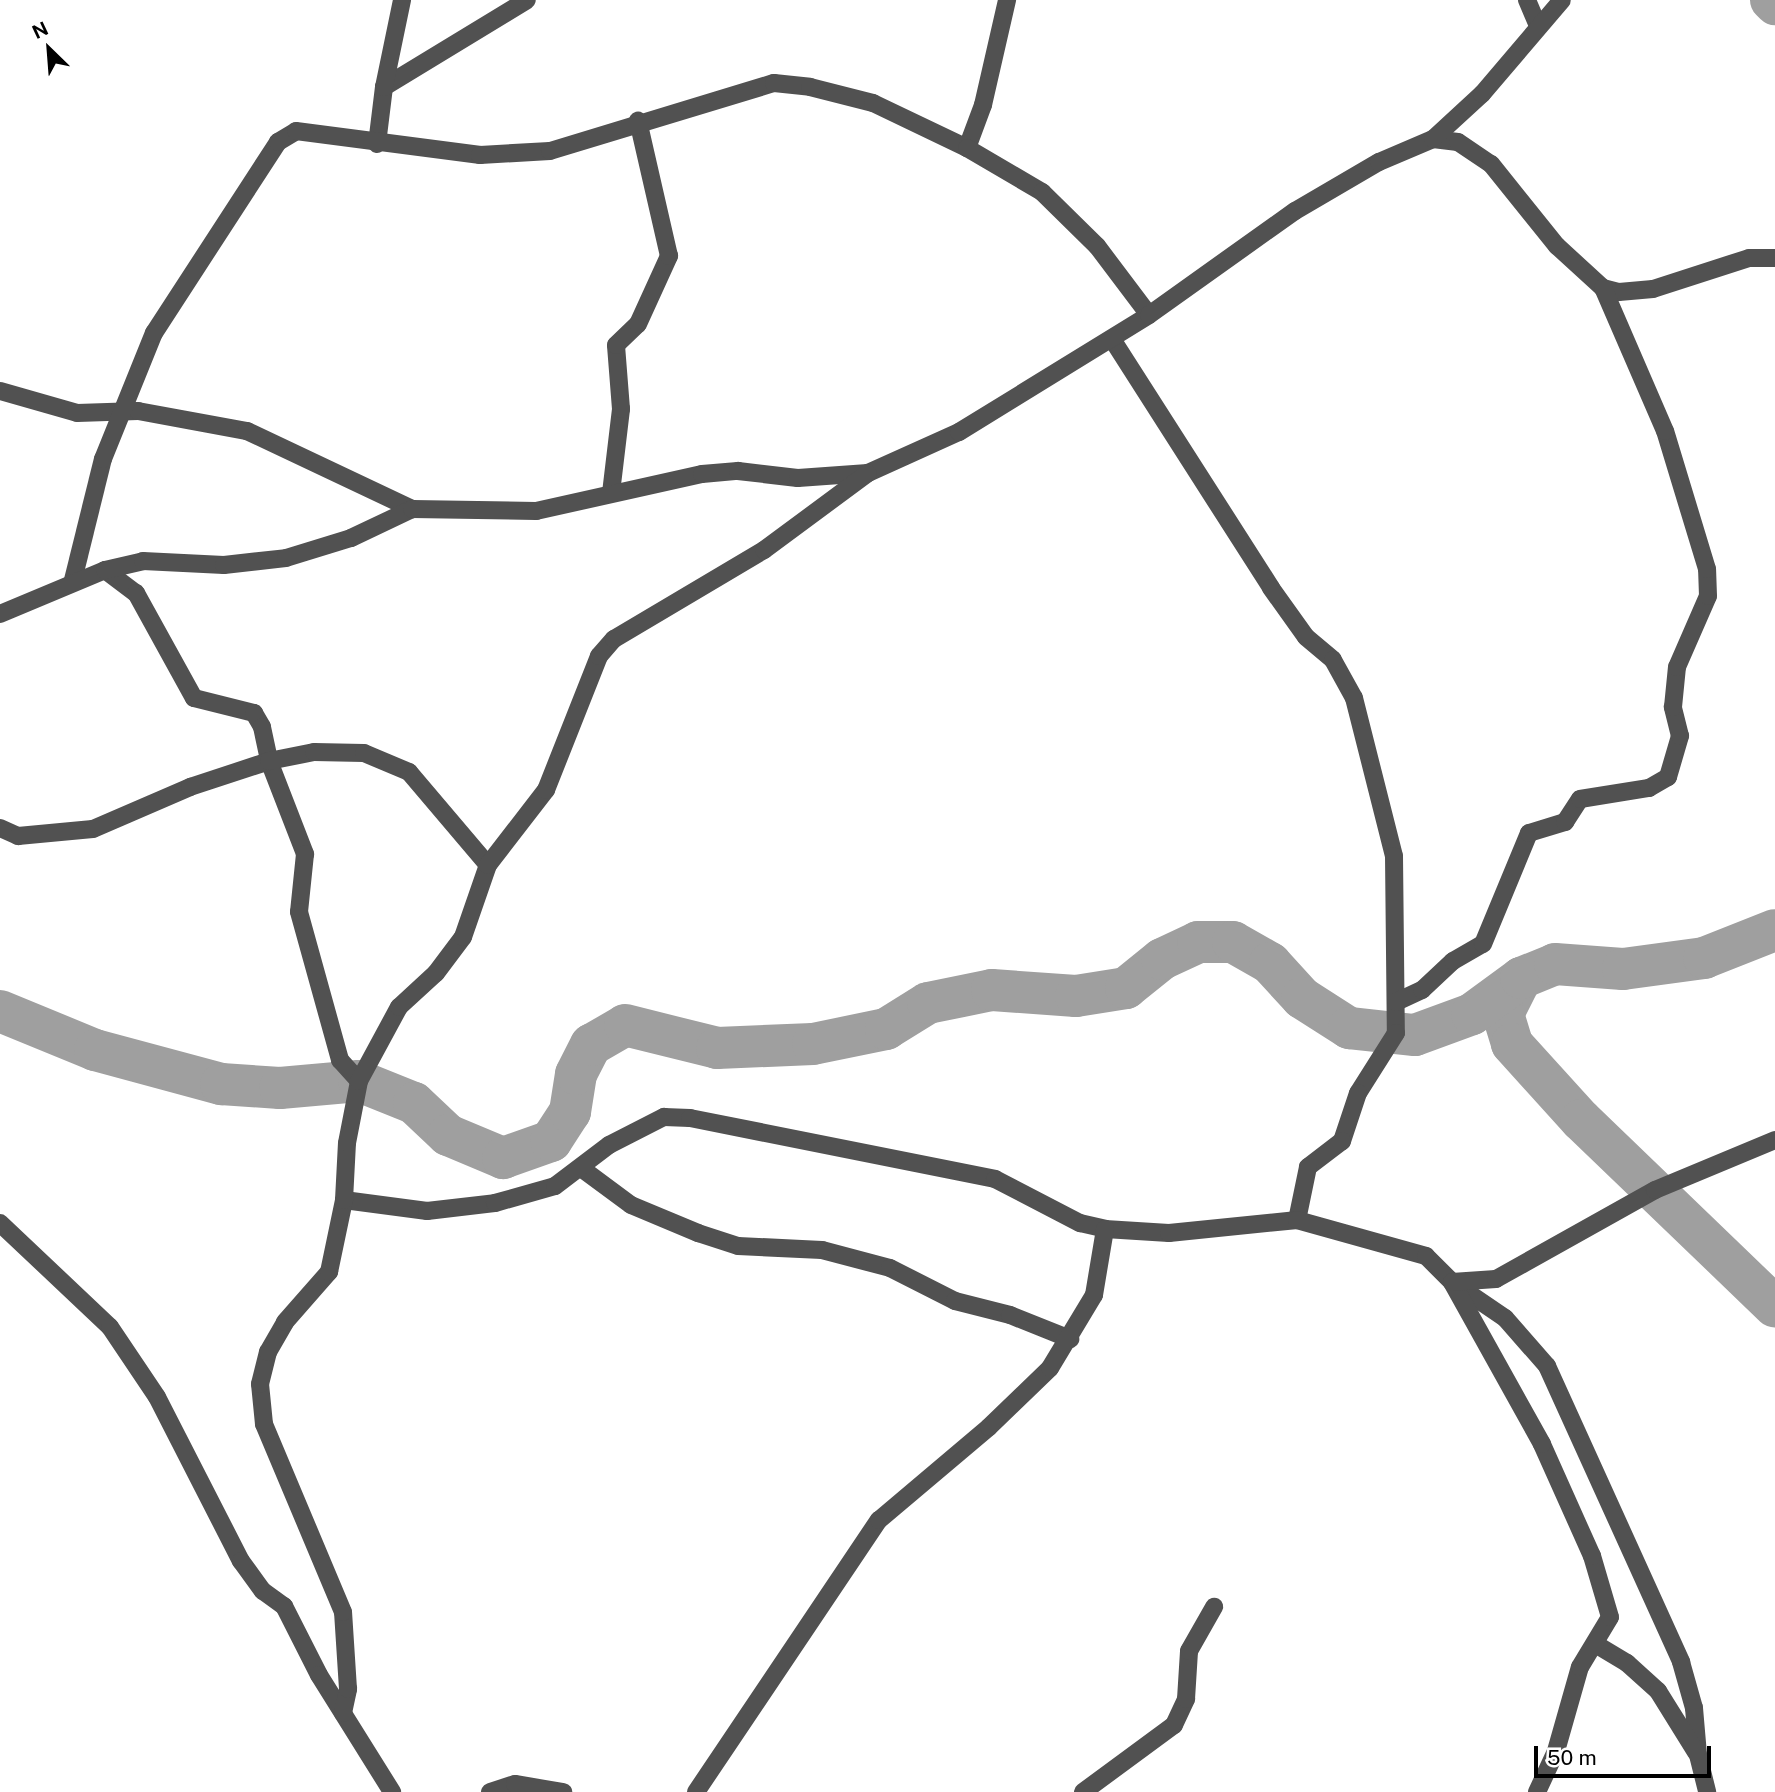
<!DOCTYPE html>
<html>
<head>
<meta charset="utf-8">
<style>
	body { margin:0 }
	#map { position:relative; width:1775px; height:1792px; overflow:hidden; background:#fff; font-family:"Public Sans",sans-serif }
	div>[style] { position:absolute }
	.river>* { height:42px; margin:-21px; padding:0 21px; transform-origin:21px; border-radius:21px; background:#9f9f9f }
	.minor>* { height:18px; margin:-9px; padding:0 9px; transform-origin:9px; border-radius:9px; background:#515151 }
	span { translate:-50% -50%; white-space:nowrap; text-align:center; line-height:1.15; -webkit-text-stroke:7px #fff; paint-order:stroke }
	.north { position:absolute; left:14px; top:14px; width:70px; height:70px; -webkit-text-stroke:5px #fff; paint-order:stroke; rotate:335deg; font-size:19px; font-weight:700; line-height:28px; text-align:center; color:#000 }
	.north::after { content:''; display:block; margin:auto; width:24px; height:32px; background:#000; clip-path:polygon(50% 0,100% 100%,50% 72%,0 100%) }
	.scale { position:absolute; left:1534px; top:1746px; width:177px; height:32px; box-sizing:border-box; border:4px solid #000; border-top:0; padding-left:9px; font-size:21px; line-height:24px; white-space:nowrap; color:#000; -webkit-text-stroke:5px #fff; paint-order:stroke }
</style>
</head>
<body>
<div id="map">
	<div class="river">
		<div style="left:1771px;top:0;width:6px;rotate:45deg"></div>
		<div style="left:1521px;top:978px;width:40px;rotate:116.6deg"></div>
		<div style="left:1503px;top:1014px;width:31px;rotate:73deg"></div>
		<div style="left:1512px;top:1044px;width:103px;rotate:47.8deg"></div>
		<div style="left:1581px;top:1120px;width:269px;rotate:43.9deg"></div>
		<div style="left:0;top:1011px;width:103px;rotate:22.3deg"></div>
		<div style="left:95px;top:1050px;width:131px;rotate:15.1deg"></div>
		<div style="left:221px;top:1084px;width:59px;rotate:3.9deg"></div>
		<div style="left:280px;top:1088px;width:79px;rotate:-5.1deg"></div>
		<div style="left:359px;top:1081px;width:59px;rotate:21.8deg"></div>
		<div style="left:414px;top:1103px;width:47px;rotate:43.3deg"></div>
		<div style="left:448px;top:1135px;width:60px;rotate:22.7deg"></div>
		<div style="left:503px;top:1158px;width:51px;rotate:-19.5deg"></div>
		<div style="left:551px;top:1141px;width:35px;rotate:-57deg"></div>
		<div style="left:570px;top:1112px;width:38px;rotate:-81deg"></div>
		<div style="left:576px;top:1074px;width:33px;rotate:-63deg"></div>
		<div style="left:591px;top:1045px;width:39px;rotate:-30deg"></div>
		<div style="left:625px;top:1025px;width:95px;rotate:14deg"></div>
		<div style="left:717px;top:1048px;width:96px;rotate:-2.4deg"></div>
		<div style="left:813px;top:1044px;width:75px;rotate:-11.6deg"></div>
		<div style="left:886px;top:1029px;width:49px;rotate:-31.8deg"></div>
		<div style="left:928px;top:1003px;width:65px;rotate:-11.5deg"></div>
		<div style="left:992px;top:990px;width:84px;rotate:4.1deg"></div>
		<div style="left:1076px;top:996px;width:51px;rotate:-9.1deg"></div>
		<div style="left:1126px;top:988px;width:46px;rotate:-38.9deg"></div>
		<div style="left:1162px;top:959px;width:40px;rotate:-25deg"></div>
		<div style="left:1198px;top:942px;width:35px"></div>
		<div style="left:1233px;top:942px;width:43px;rotate:29.6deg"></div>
		<div style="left:1270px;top:963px;width:47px;rotate:47.6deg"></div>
		<div style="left:1302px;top:998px;width:56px;rotate:32.6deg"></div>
		<div style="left:1349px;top:1028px;width:66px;rotate:6.1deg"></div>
		<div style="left:1415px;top:1035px;width:61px;rotate:-20.2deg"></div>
		<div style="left:1472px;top:1014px;width:61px;rotate:-36.3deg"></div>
		<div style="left:1521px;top:978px;width:37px;rotate:-22deg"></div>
		<div style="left:1555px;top:964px;width:68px;rotate:4.2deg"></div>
		<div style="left:1623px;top:969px;width:82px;rotate:-7.7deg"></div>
		<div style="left:1704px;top:958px;width:76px;rotate:-21.5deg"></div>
	</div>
	<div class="minor">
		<div style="left:1527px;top:0;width:28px;rotate:67deg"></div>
		<div style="left:384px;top:87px;width:167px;rotate:-31.3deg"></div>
		<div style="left:1433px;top:139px;width:25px;rotate:7deg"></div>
		<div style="left:1458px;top:142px;width:40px;rotate:34deg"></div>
		<div style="left:1491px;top:164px;width:105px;rotate:51.2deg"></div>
		<div style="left:1557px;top:246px;width:62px;rotate:42.4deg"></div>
		<div style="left:1603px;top:288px;width:16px;rotate:14deg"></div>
		<div style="left:1619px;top:292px;width:34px;rotate:-5deg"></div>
		<div style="left:1653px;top:289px;width:101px;rotate:-17.9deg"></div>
		<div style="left:1749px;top:258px;width:26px"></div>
		<div style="left:377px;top:144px;width:57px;rotate:-83deg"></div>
		<div style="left:384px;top:87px;width:89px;rotate:-78.3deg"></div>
		<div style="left:967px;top:148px;width:46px;rotate:-69.6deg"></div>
		<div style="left:983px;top:105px;width:108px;rotate:-77.1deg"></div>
		<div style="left:1112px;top:339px;width:295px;rotate:57.4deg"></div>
		<div style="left:1271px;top:588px;width:60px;rotate:54.5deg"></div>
		<div style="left:1306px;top:637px;width:35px;rotate:40deg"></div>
		<div style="left:1333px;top:660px;width:43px;rotate:61.1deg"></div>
		<div style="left:1354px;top:698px;width:163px;rotate:75.8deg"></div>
		<div style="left:1394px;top:856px;width:177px;rotate:89.4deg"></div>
		<div style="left:1396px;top:1033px;width:71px;rotate:122.3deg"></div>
		<div style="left:1358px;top:1093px;width:51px;rotate:108.4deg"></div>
		<div style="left:1342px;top:1141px;width:43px;rotate:142.6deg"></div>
		<div style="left:1308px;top:1167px;width:54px;rotate:101.7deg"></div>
		<div style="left:0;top:391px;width:80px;rotate:15.9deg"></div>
		<div style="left:77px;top:413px;width:61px;rotate:-1.9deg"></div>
		<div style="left:138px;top:411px;width:111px;rotate:10.4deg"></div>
		<div style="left:247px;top:431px;width:183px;rotate:25.3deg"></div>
		<div style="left:611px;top:493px;width:85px;rotate:-83.2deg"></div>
		<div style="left:621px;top:409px;width:64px;rotate:-94.5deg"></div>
		<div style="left:616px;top:345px;width:30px;rotate:-44deg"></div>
		<div style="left:638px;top:324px;width:75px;rotate:-65.5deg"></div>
		<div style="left:669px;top:256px;width:139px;rotate:-102.9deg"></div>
		<div style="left:105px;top:570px;width:39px;rotate:37deg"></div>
		<div style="left:136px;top:593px;width:120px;rotate:61.1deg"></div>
		<div style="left:194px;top:698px;width:62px;rotate:14deg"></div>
		<div style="left:254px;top:713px;width:16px;rotate:60deg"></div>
		<div style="left:262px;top:727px;width:35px;rotate:78deg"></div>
		<div style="left:269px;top:761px;width:100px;rotate:68.8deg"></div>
		<div style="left:305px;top:854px;width:58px;rotate:95.9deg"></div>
		<div style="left:299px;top:912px;width:154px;rotate:74.5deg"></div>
		<div style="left:340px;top:1060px;width:28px;rotate:48deg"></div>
		<div style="left:73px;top:580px;width:125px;rotate:-76.1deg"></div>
		<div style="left:103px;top:459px;width:136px;rotate:-68deg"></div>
		<div style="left:154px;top:333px;width:228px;rotate:-57deg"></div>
		<div style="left:278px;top:142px;width:21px;rotate:-31deg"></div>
		<div style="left:296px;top:131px;width:186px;rotate:7.4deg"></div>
		<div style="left:480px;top:155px;width:70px;rotate:-3.3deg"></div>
		<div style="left:550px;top:151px;width:234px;rotate:-16.9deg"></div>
		<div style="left:774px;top:83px;width:36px;rotate:6deg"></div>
		<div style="left:810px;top:87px;width:65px;rotate:14.3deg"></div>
		<div style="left:873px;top:103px;width:104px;rotate:25.6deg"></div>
		<div style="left:967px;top:148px;width:87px;rotate:30.4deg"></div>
		<div style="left:1042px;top:192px;width:77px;rotate:44.5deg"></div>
		<div style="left:1097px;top:246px;width:86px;rotate:53deg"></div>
		<div style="left:0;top:614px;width:114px;rotate:-22.7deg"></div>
		<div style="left:105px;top:570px;width:39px;rotate:-13deg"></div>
		<div style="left:143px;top:561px;width:81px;rotate:2.8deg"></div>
		<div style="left:224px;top:565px;width:62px;rotate:-6.4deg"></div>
		<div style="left:286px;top:558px;width:68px;rotate:-17.1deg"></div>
		<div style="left:351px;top:538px;width:68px;rotate:-25.4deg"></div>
		<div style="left:412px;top:509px;width:124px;rotate:0.9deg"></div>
		<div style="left:536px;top:511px;width:170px;rotate:-12.6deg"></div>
		<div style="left:702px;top:474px;width:36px;rotate:-5deg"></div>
		<div style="left:738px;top:471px;width:60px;rotate:6.7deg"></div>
		<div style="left:798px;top:478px;width:70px;rotate:-4.1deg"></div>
		<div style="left:868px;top:473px;width:100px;rotate:-24.3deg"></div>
		<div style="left:959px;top:432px;width:223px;rotate:-31.6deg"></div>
		<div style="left:1149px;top:315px;width:179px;rotate:-35.5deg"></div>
		<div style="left:1295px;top:211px;width:97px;rotate:-30.3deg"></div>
		<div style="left:1379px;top:162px;width:59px;rotate:-23.1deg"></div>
		<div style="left:1433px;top:139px;width:67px;rotate:-42.6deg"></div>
		<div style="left:1482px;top:94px;width:123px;rotate:-49.6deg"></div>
		<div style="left:0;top:828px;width:20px;rotate:24deg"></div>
		<div style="left:18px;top:836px;width:75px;rotate:-5.3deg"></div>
		<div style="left:93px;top:829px;width:106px;rotate:-23.4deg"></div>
		<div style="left:190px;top:787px;width:83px;rotate:-18.2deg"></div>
		<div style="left:269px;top:761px;width:46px;rotate:-11.3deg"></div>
		<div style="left:314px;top:752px;width:50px;rotate:1.1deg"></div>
		<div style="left:364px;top:753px;width:49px;rotate:22.9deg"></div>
		<div style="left:409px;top:772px;width:122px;rotate:49.7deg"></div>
		<div style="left:1396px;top:1002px;width:29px;rotate:-25deg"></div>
		<div style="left:1422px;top:990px;width:42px;rotate:-43.1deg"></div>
		<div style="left:1453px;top:961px;width:34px;rotate:-30deg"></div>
		<div style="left:1483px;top:944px;width:120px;rotate:-67.5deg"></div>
		<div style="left:1529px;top:833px;width:38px;rotate:-17deg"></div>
		<div style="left:1565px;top:822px;width:27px;rotate:-57deg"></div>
		<div style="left:1580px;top:799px;width:70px;rotate:-9.1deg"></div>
		<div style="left:1649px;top:788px;width:22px;rotate:-30deg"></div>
		<div style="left:1668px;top:777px;width:43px;rotate:-73.7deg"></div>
		<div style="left:1680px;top:736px;width:30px;rotate:-104deg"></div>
		<div style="left:1673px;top:707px;width:40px;rotate:-84.3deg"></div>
		<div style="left:1677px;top:667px;width:77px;rotate:-66.4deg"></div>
		<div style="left:1708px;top:596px;width:27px;rotate:-92deg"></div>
		<div style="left:1707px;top:569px;width:144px;rotate:-106.9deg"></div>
		<div style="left:1665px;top:431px;width:156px;rotate:-113.4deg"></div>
		<div style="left:581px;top:1168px;width:62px;rotate:36.5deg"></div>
		<div style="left:631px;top:1205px;width:73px;rotate:22.7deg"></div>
		<div style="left:698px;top:1233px;width:42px;rotate:18deg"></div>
		<div style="left:738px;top:1246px;width:84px;rotate:2.7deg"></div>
		<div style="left:822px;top:1250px;width:70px;rotate:14.8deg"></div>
		<div style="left:890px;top:1268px;width:73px;rotate:26.9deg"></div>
		<div style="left:955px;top:1301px;width:57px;rotate:14.3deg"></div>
		<div style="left:1010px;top:1315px;width:65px;rotate:21.8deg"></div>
		<div style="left:344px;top:1200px;width:84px;rotate:7.5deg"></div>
		<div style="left:427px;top:1211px;width:68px;rotate:-6.7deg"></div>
		<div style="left:495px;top:1203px;width:62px;rotate:-15.8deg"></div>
		<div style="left:555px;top:1186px;width:68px;rotate:-37.2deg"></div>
		<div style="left:609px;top:1145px;width:62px;rotate:-27deg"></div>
		<div style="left:664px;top:1117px;width:26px;rotate:2deg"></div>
		<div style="left:690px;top:1118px;width:311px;rotate:11.3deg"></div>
		<div style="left:995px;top:1179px;width:96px;rotate:27.4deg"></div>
		<div style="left:1080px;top:1223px;width:26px;rotate:13deg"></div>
		<div style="left:1105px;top:1229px;width:64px;rotate:3.6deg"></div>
		<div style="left:1169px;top:1233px;width:129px;rotate:-5.8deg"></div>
		<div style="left:1297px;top:1220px;width:134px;rotate:15.6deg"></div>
		<div style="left:1426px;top:1256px;width:37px;rotate:45deg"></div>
		<div style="left:1452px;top:1282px;width:64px;rotate:34.2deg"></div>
		<div style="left:1505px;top:1318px;width:64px;rotate:48.8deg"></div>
		<div style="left:1547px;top:1366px;width:325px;rotate:65.6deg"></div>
		<div style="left:1681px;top:1662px;width:48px;rotate:74.2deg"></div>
		<div style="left:1694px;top:1708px;width:47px;rotate:85.1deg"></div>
		<div style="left:1698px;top:1755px;width:38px;rotate:76deg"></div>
		<div style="left:0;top:1223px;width:151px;rotate:43.4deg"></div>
		<div style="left:110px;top:1327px;width:84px;rotate:56.1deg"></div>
		<div style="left:157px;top:1397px;width:184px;rotate:62.9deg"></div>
		<div style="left:241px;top:1561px;width:37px;rotate:54deg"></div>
		<div style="left:263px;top:1591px;width:26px;rotate:36deg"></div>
		<div style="left:284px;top:1606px;width:77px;rotate:63.1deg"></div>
		<div style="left:319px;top:1675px;width:138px;rotate:58deg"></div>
		<div style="left:1597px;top:1645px;width:35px;rotate:31deg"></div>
		<div style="left:1627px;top:1663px;width:42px;rotate:42.1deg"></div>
		<div style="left:1658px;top:1691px;width:72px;rotate:58.1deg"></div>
		<div style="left:343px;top:1713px;width:25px;rotate:-78deg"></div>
		<div style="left:348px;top:1689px;width:77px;rotate:-93.7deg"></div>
		<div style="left:343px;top:1612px;width:204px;rotate:-112.8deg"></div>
		<div style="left:264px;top:1424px;width:40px;rotate:-95.7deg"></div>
		<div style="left:260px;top:1384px;width:33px;rotate:-76deg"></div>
		<div style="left:268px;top:1352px;width:34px;rotate:-60deg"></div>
		<div style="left:285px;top:1322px;width:67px;rotate:-48.7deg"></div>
		<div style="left:329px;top:1272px;width:74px;rotate:-78.2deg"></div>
		<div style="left:344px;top:1200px;width:57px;rotate:-87deg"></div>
		<div style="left:347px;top:1143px;width:63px;rotate:-79deg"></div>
		<div style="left:359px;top:1081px;width:84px;rotate:-61.6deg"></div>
		<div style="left:399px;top:1007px;width:50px;rotate:-42.6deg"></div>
		<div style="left:436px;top:973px;width:45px;rotate:-53.1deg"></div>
		<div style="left:463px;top:937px;width:76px;rotate:-70.9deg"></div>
		<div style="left:488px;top:865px;width:95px;rotate:-52.3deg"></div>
		<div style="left:546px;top:790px;width:144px;rotate:-68.4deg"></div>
		<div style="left:599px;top:656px;width:23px;rotate:-49deg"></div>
		<div style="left:614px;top:639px;width:174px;rotate:-30.7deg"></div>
		<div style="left:764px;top:550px;width:129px;rotate:-36.5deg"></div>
		<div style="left:490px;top:1792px;width:26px;rotate:-18deg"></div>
		<div style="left:515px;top:1784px;width:49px;rotate:9.5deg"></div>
		<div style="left:696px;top:1792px;width:328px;rotate:-56.1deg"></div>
		<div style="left:879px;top:1520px;width:144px;rotate:-40.2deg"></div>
		<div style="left:989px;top:1427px;width:85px;rotate:-44deg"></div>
		<div style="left:1050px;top:1368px;width:85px;rotate:-58.9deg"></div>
		<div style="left:1094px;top:1295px;width:67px;rotate:-80.5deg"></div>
		<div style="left:1083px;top:1792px;width:113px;rotate:-36.4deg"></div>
		<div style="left:1174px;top:1725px;width:29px;rotate:-65deg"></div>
		<div style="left:1186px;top:1699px;width:48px;rotate:-86.4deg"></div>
		<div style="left:1189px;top:1651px;width:51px;rotate:-60.4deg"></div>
		<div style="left:1537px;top:1792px;width:45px;rotate:-65.1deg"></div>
		<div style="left:1556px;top:1751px;width:87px;rotate:-74.1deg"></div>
		<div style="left:1580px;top:1667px;width:58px;rotate:-59deg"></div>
		<div style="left:1610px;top:1617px;width:64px;rotate:-106.4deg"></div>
		<div style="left:1592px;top:1556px;width:123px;rotate:-114.1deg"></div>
		<div style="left:1542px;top:1444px;width:185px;rotate:-119.1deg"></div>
		<div style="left:1452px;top:1282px;width:44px;rotate:-3.9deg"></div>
		<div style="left:1496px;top:1279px;width:182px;rotate:-29.2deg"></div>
		<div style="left:1655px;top:1190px;width:130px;rotate:-22.6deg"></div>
	</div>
	<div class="north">N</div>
	<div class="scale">50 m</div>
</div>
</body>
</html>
